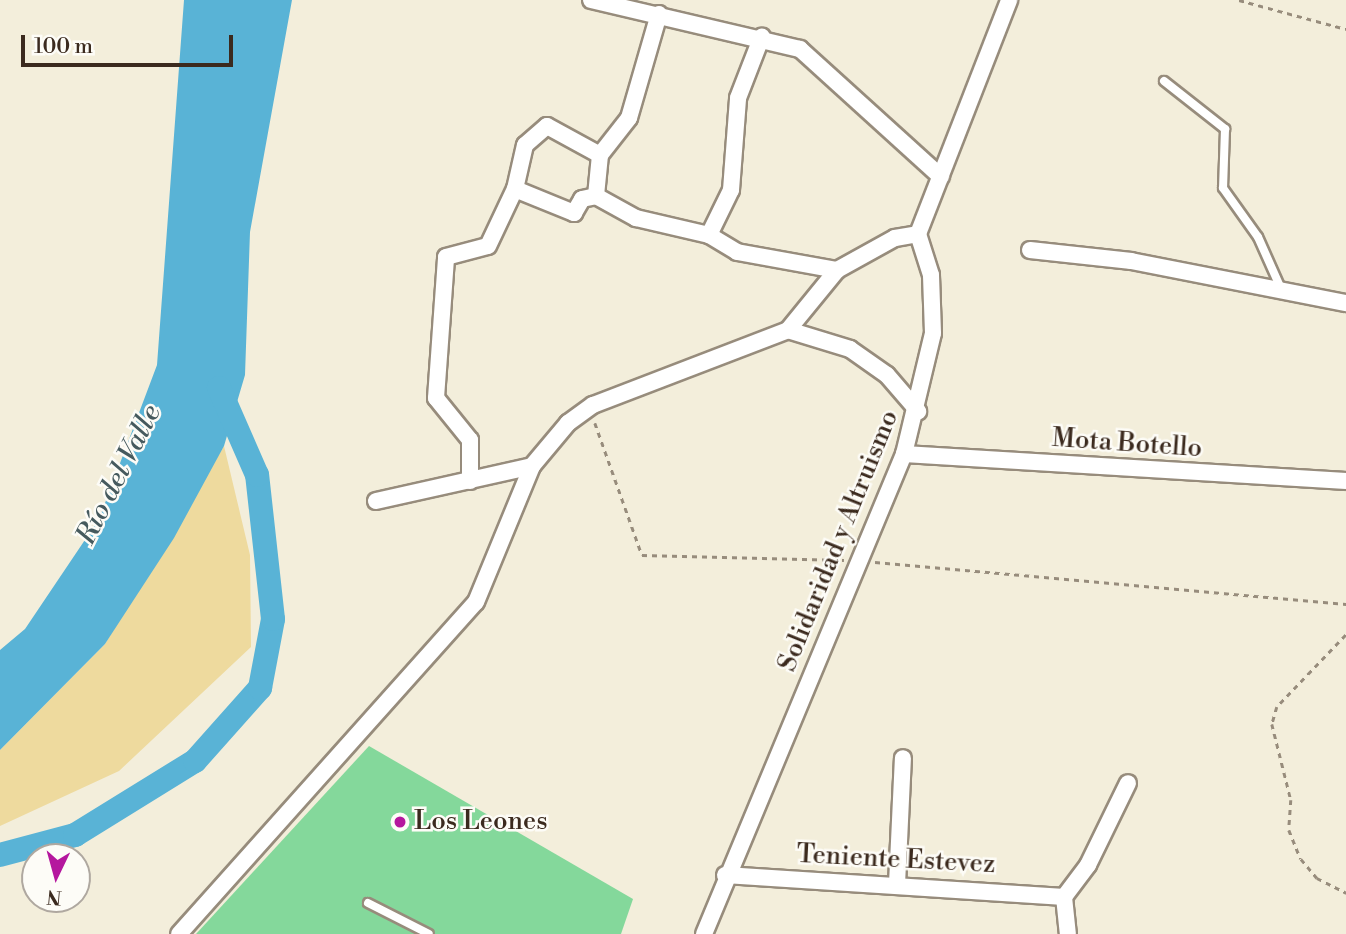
<!DOCTYPE html>
<html>
<head>
<meta charset="utf-8">
<style>
	body { margin:0 }
	#map { position:relative; width:1346px; height:934px; overflow:hidden; background:#f3eedb; font-family:"Libre Bodoni",serif }
	div>[style] { position:absolute }
	.green>* { inset:0; background:#84d89b }
	.sand>* { inset:0; background:#eeda9e }
	.water>* { inset:0; background:#59b3d6 }
	.river>* { height:24px; margin:-12px; padding:0 12px; transform-origin:12px; border-radius:12px; background:#59b3d6 }
	.path>* { height:2.5px; margin-top:-1.25px; transform-origin:0; background:repeating-linear-gradient(90deg,#978c7c 0 5px,transparent 0 10px) }
	.roads { filter:drop-shadow(2px 0 #978c7c) drop-shadow(-2px 0 #978c7c) drop-shadow(0 2px #978c7c) drop-shadow(0 -2px #978c7c) }
	.service>* { height:8px; margin:-4px; padding:0 4px; transform-origin:4px; border-radius:4px; background:#fff }
	.minor>* { height:16px; margin:-8px; padding:0 8px; transform-origin:8px; border-radius:8px; background:#fff }
	.dots>* { width:19px; height:19px; translate:-50% -50%; box-sizing:border-box; border:4px solid #fdfcf7; border-radius:50% }
	span { translate:-50% -50%; white-space:nowrap; text-align:center; line-height:1.15; -webkit-text-stroke:5px #fdfcf7; paint-order:stroke }
	.street-label { font-size:26px; color:#3b2a1e }
	.poi-label { font-size:26px; color:#3b2a1e }
	.left { translate:0 -50%; text-align:left }
	.water-label { font-size:28px; color:#465a5e; font-style:italic }
	.north { position:absolute; left:21px; top:843px; width:70px; height:70px; box-sizing:border-box; background:#fdfcf7; border:2px solid #afa8a0; border-radius:50%; rotate:185deg; font-size:19px; font-weight:700; line-height:28px; text-align:center; color:#3b2a1e }
	.north::after { content:''; display:block; margin:auto; width:24px; height:32px; background:#b5179e; clip-path:polygon(50% 0,100% 100%,50% 72%,0 100%) }
	.scale { position:absolute; left:21px; top:35px; width:212px; height:32px; box-sizing:border-box; border:4px solid #3b2a1e; border-top:0; padding-left:9px; font-size:21px; line-height:24px; white-space:nowrap; color:#3b2a1e; -webkit-text-stroke:5px #fdfcf7; paint-order:stroke }
</style>
</head>
<body>
<div id="map">
	<div class="green">
		<div style="clip-path:polygon(369px 746px,633px 899px,621px 934px,196px 934px)"></div>
	</div>
	<div class="sand">
		<div style="clip-path:polygon(224px 446px,250px 555px,251px 647px,119px 771px,0 826px,0 750px,105px 644px)"></div>
	</div>
	<div class="water">
		<div style="clip-path:polygon(184px 0,292px 0,250px 232px,245px 375px,224px 446px,174px 538px,105px 644px,0 750px,0 650px,25px 629px,99px 519px,157px 365px)"></div>
	</div>
	<div class="river">
		<div style="left:0;top:855px;width:78px;rotate:-14.9deg"></div>
		<div style="left:75px;top:835px;width:141px;rotate:-31.7deg"></div>
		<div style="left:195px;top:761px;width:98px;rotate:-48.3deg"></div>
		<div style="left:260px;top:688px;width:70px;rotate:-79.3deg"></div>
		<div style="left:273px;top:619px;width:145px;rotate:-96.3deg"></div>
		<div style="left:257px;top:475px;width:95px;rotate:-113.6deg"></div>
	</div>
	<div class="path">
		<div style="left:1239px;top:0;width:111px;rotate:15.2deg"></div>
		<div style="left:595px;top:423px;width:140px;rotate:70.4deg"></div>
		<div style="left:642px;top:555px;width:202px;rotate:1.4deg"></div>
		<div style="left:875px;top:562px;width:473px;rotate:5.1deg"></div>
		<div style="left:1346px;top:635px;width:100px;rotate:133.8deg"></div>
		<div style="left:1277px;top:707px;width:18px;rotate:106deg"></div>
		<div style="left:1272px;top:724px;width:78px;rotate:76deg"></div>
		<div style="left:1291px;top:800px;width:30px;rotate:94deg"></div>
		<div style="left:1289px;top:830px;width:31px;rotate:68deg"></div>
		<div style="left:1301px;top:859px;width:25px;rotate:50deg"></div>
		<div style="left:1317px;top:878px;width:33px;rotate:27deg"></div>
	</div>
	<div class="roads">
		<div class="service">
			<div style="left:1164px;top:81px;width:78px;rotate:38.2deg"></div>
			<div style="left:1225px;top:129px;width:59px;rotate:91.9deg"></div>
			<div style="left:1223px;top:188px;width:60px;rotate:54.5deg"></div>
			<div style="left:1258px;top:237px;width:59px;rotate:66deg"></div>
			<div style="left:368px;top:903px;width:68px;rotate:26.9deg"></div>
		</div>
		<div class="minor">
			<div style="left:591px;top:0;width:215px;rotate:13.2deg"></div>
			<div style="left:800px;top:49px;width:190px;rotate:42.2deg"></div>
			<div style="left:659px;top:14px;width:108px;rotate:106.1deg"></div>
			<div style="left:629px;top:118px;width:47px;rotate:128.1deg"></div>
			<div style="left:600px;top:155px;width:41px;rotate:95.6deg"></div>
			<div style="left:596px;top:196px;width:46px;rotate:28.8deg"></div>
			<div style="left:636px;top:218px;width:75px;rotate:13.1deg"></div>
			<div style="left:709px;top:235px;width:33px;rotate:31deg"></div>
			<div style="left:737px;top:252px;width:102px;rotate:10.2deg"></div>
			<div style="left:515px;top:189px;width:45px;rotate:-77.2deg"></div>
			<div style="left:525px;top:145px;width:29px;rotate:-41deg"></div>
			<div style="left:547px;top:126px;width:60px;rotate:28.7deg"></div>
			<div style="left:709px;top:235px;width:50px;rotate:-63.9deg"></div>
			<div style="left:731px;top:190px;width:92px;rotate:-85.6deg"></div>
			<div style="left:738px;top:98px;width:66px;rotate:-68.8deg"></div>
			<div style="left:1030px;top:250px;width:102px;rotate:6.2deg"></div>
			<div style="left:1131px;top:261px;width:219px;rotate:11.1deg"></div>
			<div style="left:788px;top:330px;width:65px;rotate:17deg"></div>
			<div style="left:850px;top:349px;width:45px;rotate:35.1deg"></div>
			<div style="left:887px;top:375px;width:48px;rotate:49.3deg"></div>
			<div style="left:904px;top:454px;width:443px;rotate:3.5deg"></div>
			<div style="left:470px;top:481px;width:41px;rotate:-90deg"></div>
			<div style="left:470px;top:440px;width:54px;rotate:-129deg"></div>
			<div style="left:436px;top:398px;width:141px;rotate:-85.9deg"></div>
			<div style="left:446px;top:257px;width:43px;rotate:-14.7deg"></div>
			<div style="left:488px;top:246px;width:63px;rotate:-64.7deg"></div>
			<div style="left:515px;top:189px;width:64px;rotate:22.1deg"></div>
			<div style="left:574px;top:213px;width:16px;rotate:-60deg"></div>
			<div style="left:582px;top:199px;width:14px;rotate:-12deg"></div>
			<div style="left:376px;top:501px;width:160px;rotate:-12.6deg"></div>
			<div style="left:725px;top:875px;width:340px;rotate:3.7deg"></div>
			<div style="left:897px;top:884px;width:126px;rotate:-87.3deg"></div>
			<div style="left:1064px;top:897px;width:40px;rotate:-53deg"></div>
			<div style="left:1088px;top:865px;width:91px;rotate:-64deg"></div>
			<div style="left:1064px;top:897px;width:37px;rotate:84deg"></div>
			<div style="left:179px;top:934px;width:445px;rotate:-48.2deg"></div>
			<div style="left:476px;top:602px;width:147px;rotate:-67.6deg"></div>
			<div style="left:532px;top:466px;width:56px;rotate:-50.1deg"></div>
			<div style="left:568px;top:423px;width:31px;rotate:-36deg"></div>
			<div style="left:593px;top:405px;width:209px;rotate:-21deg"></div>
			<div style="left:788px;top:330px;width:77px;rotate:-50.8deg"></div>
			<div style="left:837px;top:270px;width:66px;rotate:-28.9deg"></div>
			<div style="left:895px;top:238px;width:23px;rotate:-10deg"></div>
			<div style="left:704px;top:934px;width:520px;rotate:-67.38deg"></div>
			<div style="left:904px;top:454px;width:124px;rotate:-76.5deg"></div>
			<div style="left:933px;top:333px;width:58px;rotate:-92deg"></div>
			<div style="left:931px;top:275px;width:43px;rotate:-107.6deg"></div>
			<div style="left:918px;top:234px;width:251px;rotate:-68.7deg"></div>
		</div>
	</div>
	<div class="dots">
		<div style="left:400px;top:822px;background:#b5179e"></div>
	</div>
	<div class="street-label">
		<span style="left:1127px;top:444px;rotate:4deg">Mota Botello</span>
		<span style="left:839px;top:541px;rotate:-68deg">Solidaridad y Altruismo</span>
		<span style="left:896px;top:860px;rotate:3deg">Teniente Estevez</span>
	</div>
	<div class="poi-label">
		<span class="left" style="left:414px;top:822px">Los Leones</span>
	</div>
	<div class="water-label">
		<span style="left:119px;top:475px;rotate:-63deg">Río del Valle</span>
	</div>
	<div class="north">N</div>
	<div class="scale">100 m</div>
</div>
</body>
</html>
